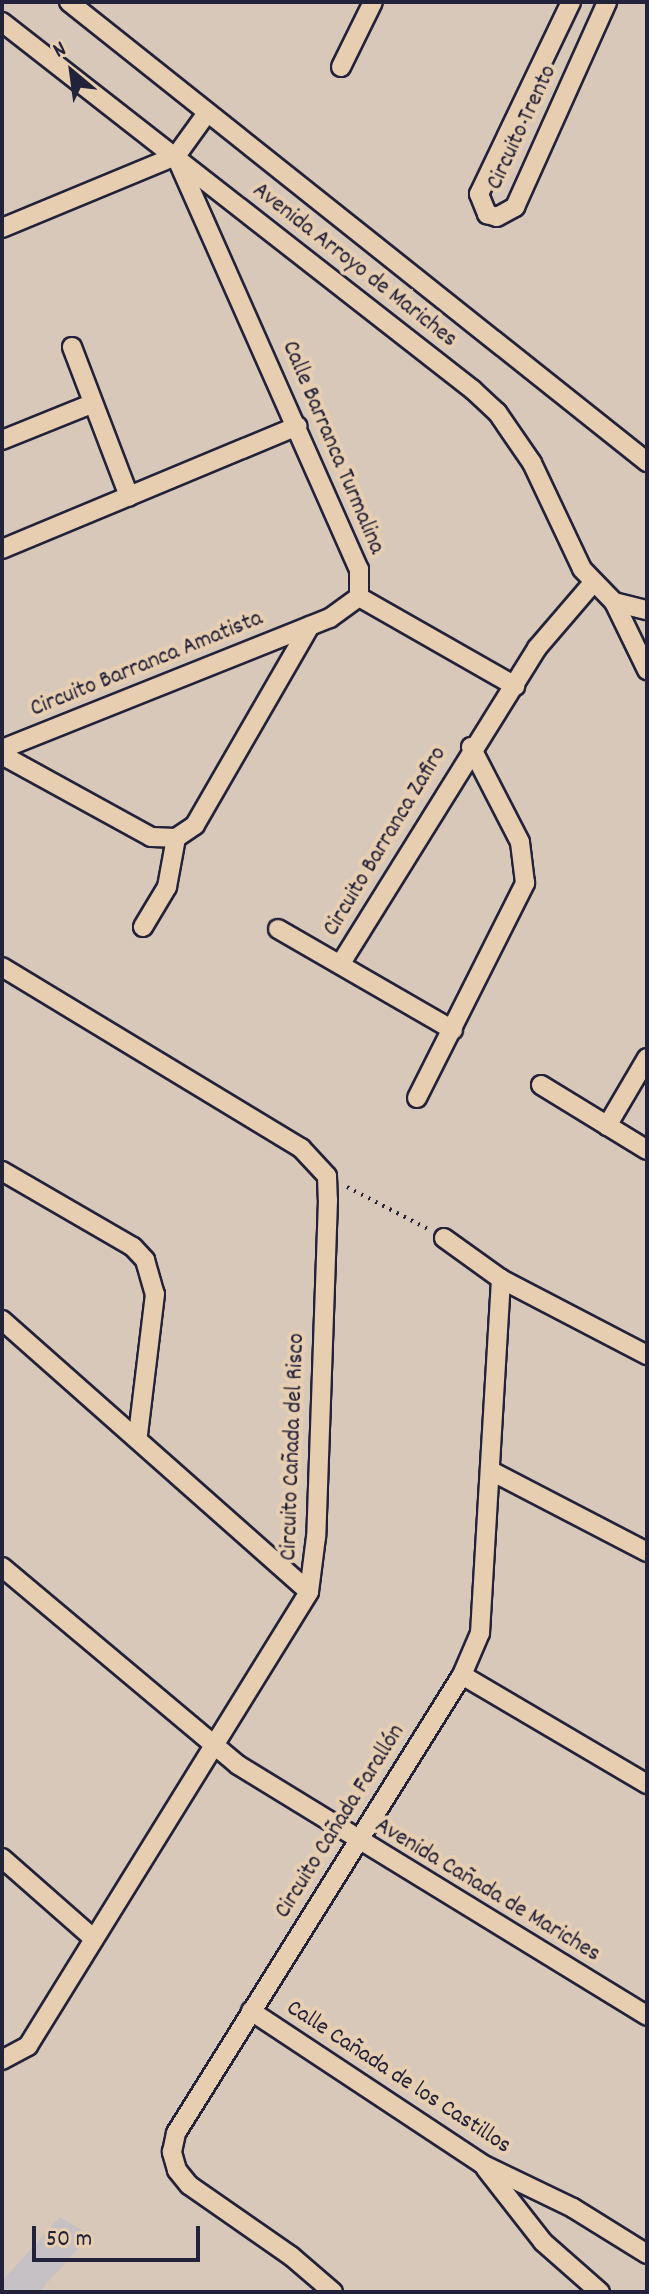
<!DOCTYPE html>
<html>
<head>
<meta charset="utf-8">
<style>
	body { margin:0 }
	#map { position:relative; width:649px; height:2294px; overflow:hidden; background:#d8c8b9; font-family:Dekko,sans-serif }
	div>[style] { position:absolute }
	.built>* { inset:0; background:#c5c1c4 }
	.path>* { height:4px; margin-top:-2px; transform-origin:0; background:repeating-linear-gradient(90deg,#22223b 0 2px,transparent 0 8px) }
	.roads { filter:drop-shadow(2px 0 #22223b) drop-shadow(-2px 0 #22223b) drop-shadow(0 2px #22223b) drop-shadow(0 -2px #22223b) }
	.minor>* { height:18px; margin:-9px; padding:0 9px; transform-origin:9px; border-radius:9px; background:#e8ceb0 }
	span { translate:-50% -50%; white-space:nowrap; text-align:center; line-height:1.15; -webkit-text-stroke:8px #e8ceb0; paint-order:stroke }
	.street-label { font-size:24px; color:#22223b }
	.frame { position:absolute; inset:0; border:4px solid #22223b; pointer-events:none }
	.north { position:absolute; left:32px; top:32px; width:80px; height:80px; -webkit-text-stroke:6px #e8ceb0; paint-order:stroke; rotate:331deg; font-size:22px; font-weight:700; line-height:32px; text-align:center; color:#22223b }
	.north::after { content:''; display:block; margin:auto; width:28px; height:36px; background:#22223b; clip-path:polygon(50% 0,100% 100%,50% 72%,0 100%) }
	.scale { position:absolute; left:32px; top:2226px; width:168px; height:36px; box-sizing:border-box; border:4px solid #22223b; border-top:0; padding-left:10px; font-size:24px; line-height:28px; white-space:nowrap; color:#22223b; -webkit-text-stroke:6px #e8ceb0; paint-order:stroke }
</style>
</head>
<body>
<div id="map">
	<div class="built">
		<div style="clip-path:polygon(60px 2217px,90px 2235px,39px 2292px,2px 2292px,2px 2281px)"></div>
	</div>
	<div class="path">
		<div style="left:347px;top:1187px;width:91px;rotate:27.4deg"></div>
	</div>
	<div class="roads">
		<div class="minor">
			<div style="left:69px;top:2px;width:739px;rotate:38.51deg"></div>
			<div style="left:571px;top:2px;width:213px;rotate:115.6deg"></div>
			<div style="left:479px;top:194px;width:22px;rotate:68deg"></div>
			<div style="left:487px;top:214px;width:10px;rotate:17deg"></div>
			<div style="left:497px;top:217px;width:21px;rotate:-29deg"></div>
			<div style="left:515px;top:207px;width:225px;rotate:-65.8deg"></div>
			<div style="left:2px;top:22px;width:598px;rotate:38deg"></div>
			<div style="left:473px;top:390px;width:33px;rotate:43deg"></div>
			<div style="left:497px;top:412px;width:62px;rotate:55.5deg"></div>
			<div style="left:532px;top:463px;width:117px;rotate:64.7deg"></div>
			<div style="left:582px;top:569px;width:46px;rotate:45.9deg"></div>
			<div style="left:614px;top:602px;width:34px;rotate:14deg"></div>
			<div style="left:341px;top:67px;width:72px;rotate:-63.8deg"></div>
			<div style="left:177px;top:159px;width:449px;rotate:66.1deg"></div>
			<div style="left:359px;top:569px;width:28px;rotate:90deg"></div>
			<div style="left:2px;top:228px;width:188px;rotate:-22.5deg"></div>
			<div style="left:176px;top:156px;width:53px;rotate:-54.2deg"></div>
			<div style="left:72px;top:347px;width:160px;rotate:69.1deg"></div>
			<div style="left:2px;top:440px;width:96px;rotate:-22deg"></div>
			<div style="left:2px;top:549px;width:320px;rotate:-22.6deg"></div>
			<div style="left:359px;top:597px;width:180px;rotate:29.7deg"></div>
			<div style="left:614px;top:602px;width:76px;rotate:64.1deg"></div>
			<div style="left:2px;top:749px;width:353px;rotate:-21.8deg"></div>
			<div style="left:330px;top:618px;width:36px;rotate:-36deg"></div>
			<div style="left:2px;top:755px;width:170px;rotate:28.8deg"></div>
			<div style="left:151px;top:837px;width:25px;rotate:2deg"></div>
			<div style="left:176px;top:838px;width:23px;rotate:-34deg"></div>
			<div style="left:195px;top:825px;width:230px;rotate:-60deg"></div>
			<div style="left:143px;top:927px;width:47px;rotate:-59deg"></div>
			<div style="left:167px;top:887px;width:50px;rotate:-79.6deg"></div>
			<div style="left:278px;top:929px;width:202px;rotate:30deg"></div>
			<div style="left:341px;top:963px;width:371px;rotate:-58.1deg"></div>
			<div style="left:537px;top:648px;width:86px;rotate:-49.3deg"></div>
			<div style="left:2px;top:967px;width:350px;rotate:31.2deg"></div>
			<div style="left:301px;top:1148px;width:38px;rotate:47deg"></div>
			<div style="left:327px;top:1176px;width:24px;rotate:88deg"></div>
			<div style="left:328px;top:1200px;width:337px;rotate:92deg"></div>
			<div style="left:316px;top:1537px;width:55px;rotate:97.3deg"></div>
			<div style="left:309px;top:1592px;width:534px;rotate:121.76deg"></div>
			<div style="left:28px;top:2046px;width:30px;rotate:152deg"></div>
			<div style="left:541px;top:1085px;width:124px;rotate:31.5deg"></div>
			<div style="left:417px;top:1098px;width:241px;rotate:-63.3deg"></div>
			<div style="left:525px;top:883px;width:41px;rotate:-97deg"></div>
			<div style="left:520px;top:842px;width:107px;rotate:-117.3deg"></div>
			<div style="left:607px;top:1126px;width:79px;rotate:-59.5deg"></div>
			<div style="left:2px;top:1171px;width:151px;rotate:30.1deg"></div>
			<div style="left:133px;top:1247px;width:18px;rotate:47deg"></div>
			<div style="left:145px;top:1260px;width:35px;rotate:74deg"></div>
			<div style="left:155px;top:1294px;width:142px;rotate:96.9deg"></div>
			<div style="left:444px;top:1238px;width:70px;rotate:35.7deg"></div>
			<div style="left:501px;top:1279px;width:165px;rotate:27.5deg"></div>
			<div style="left:2px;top:1320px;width:410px;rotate:41.5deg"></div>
			<div style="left:491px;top:1471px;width:176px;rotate:27.4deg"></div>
			<div style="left:2px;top:1567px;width:308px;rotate:40deg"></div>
			<div style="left:238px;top:1765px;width:480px;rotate:31.5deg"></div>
			<div style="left:462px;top:1675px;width:215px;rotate:30.5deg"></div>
			<div style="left:2px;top:1858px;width:120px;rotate:41.3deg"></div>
			<div style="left:251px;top:2011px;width:277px;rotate:33.5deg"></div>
			<div style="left:482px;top:2164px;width:101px;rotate:25.8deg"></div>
			<div style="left:573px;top:2208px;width:87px;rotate:31.9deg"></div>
			<div style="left:486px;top:2169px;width:93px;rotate:52deg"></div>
			<div style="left:543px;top:2242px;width:76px;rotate:41.3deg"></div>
			<div style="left:333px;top:2292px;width:55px;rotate:-139.4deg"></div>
			<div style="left:291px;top:2256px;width:124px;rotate:-145.2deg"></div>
			<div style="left:189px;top:2185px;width:19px;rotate:-129deg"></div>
			<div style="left:177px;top:2170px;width:19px;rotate:-106deg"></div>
			<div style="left:172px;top:2152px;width:19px;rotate:-78deg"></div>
			<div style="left:176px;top:2133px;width:540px;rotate:-58.02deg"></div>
			<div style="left:462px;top:1675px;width:46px;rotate:-66.8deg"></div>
			<div style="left:480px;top:1633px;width:355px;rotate:-86.6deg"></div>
		</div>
	</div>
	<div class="street-label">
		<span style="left:523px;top:128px;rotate:-65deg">Circuito Trento</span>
		<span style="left:354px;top:266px;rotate:38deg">Avenida Arroyo de Mariches</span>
		<span style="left:332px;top:448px;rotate:67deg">Calle Barranca Turmalina</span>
		<span style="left:147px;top:665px;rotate:-22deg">Circuito Barranca Amatista</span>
		<span style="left:386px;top:842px;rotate:-59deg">Circuito Barranca Zafiro</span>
		<span style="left:294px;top:1447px;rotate:-88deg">Circuito Cañada del Risco</span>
		<span style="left:341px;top:1822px;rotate:-58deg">Circuito Cañada Farallón</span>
		<span style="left:487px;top:1891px;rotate:31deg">Avenida Cañada de Mariches</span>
		<span style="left:398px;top:2078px;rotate:33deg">Calle Cañada de los Castillos</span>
	</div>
	<div class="frame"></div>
	<div class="north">N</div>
	<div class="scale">50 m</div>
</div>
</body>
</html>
